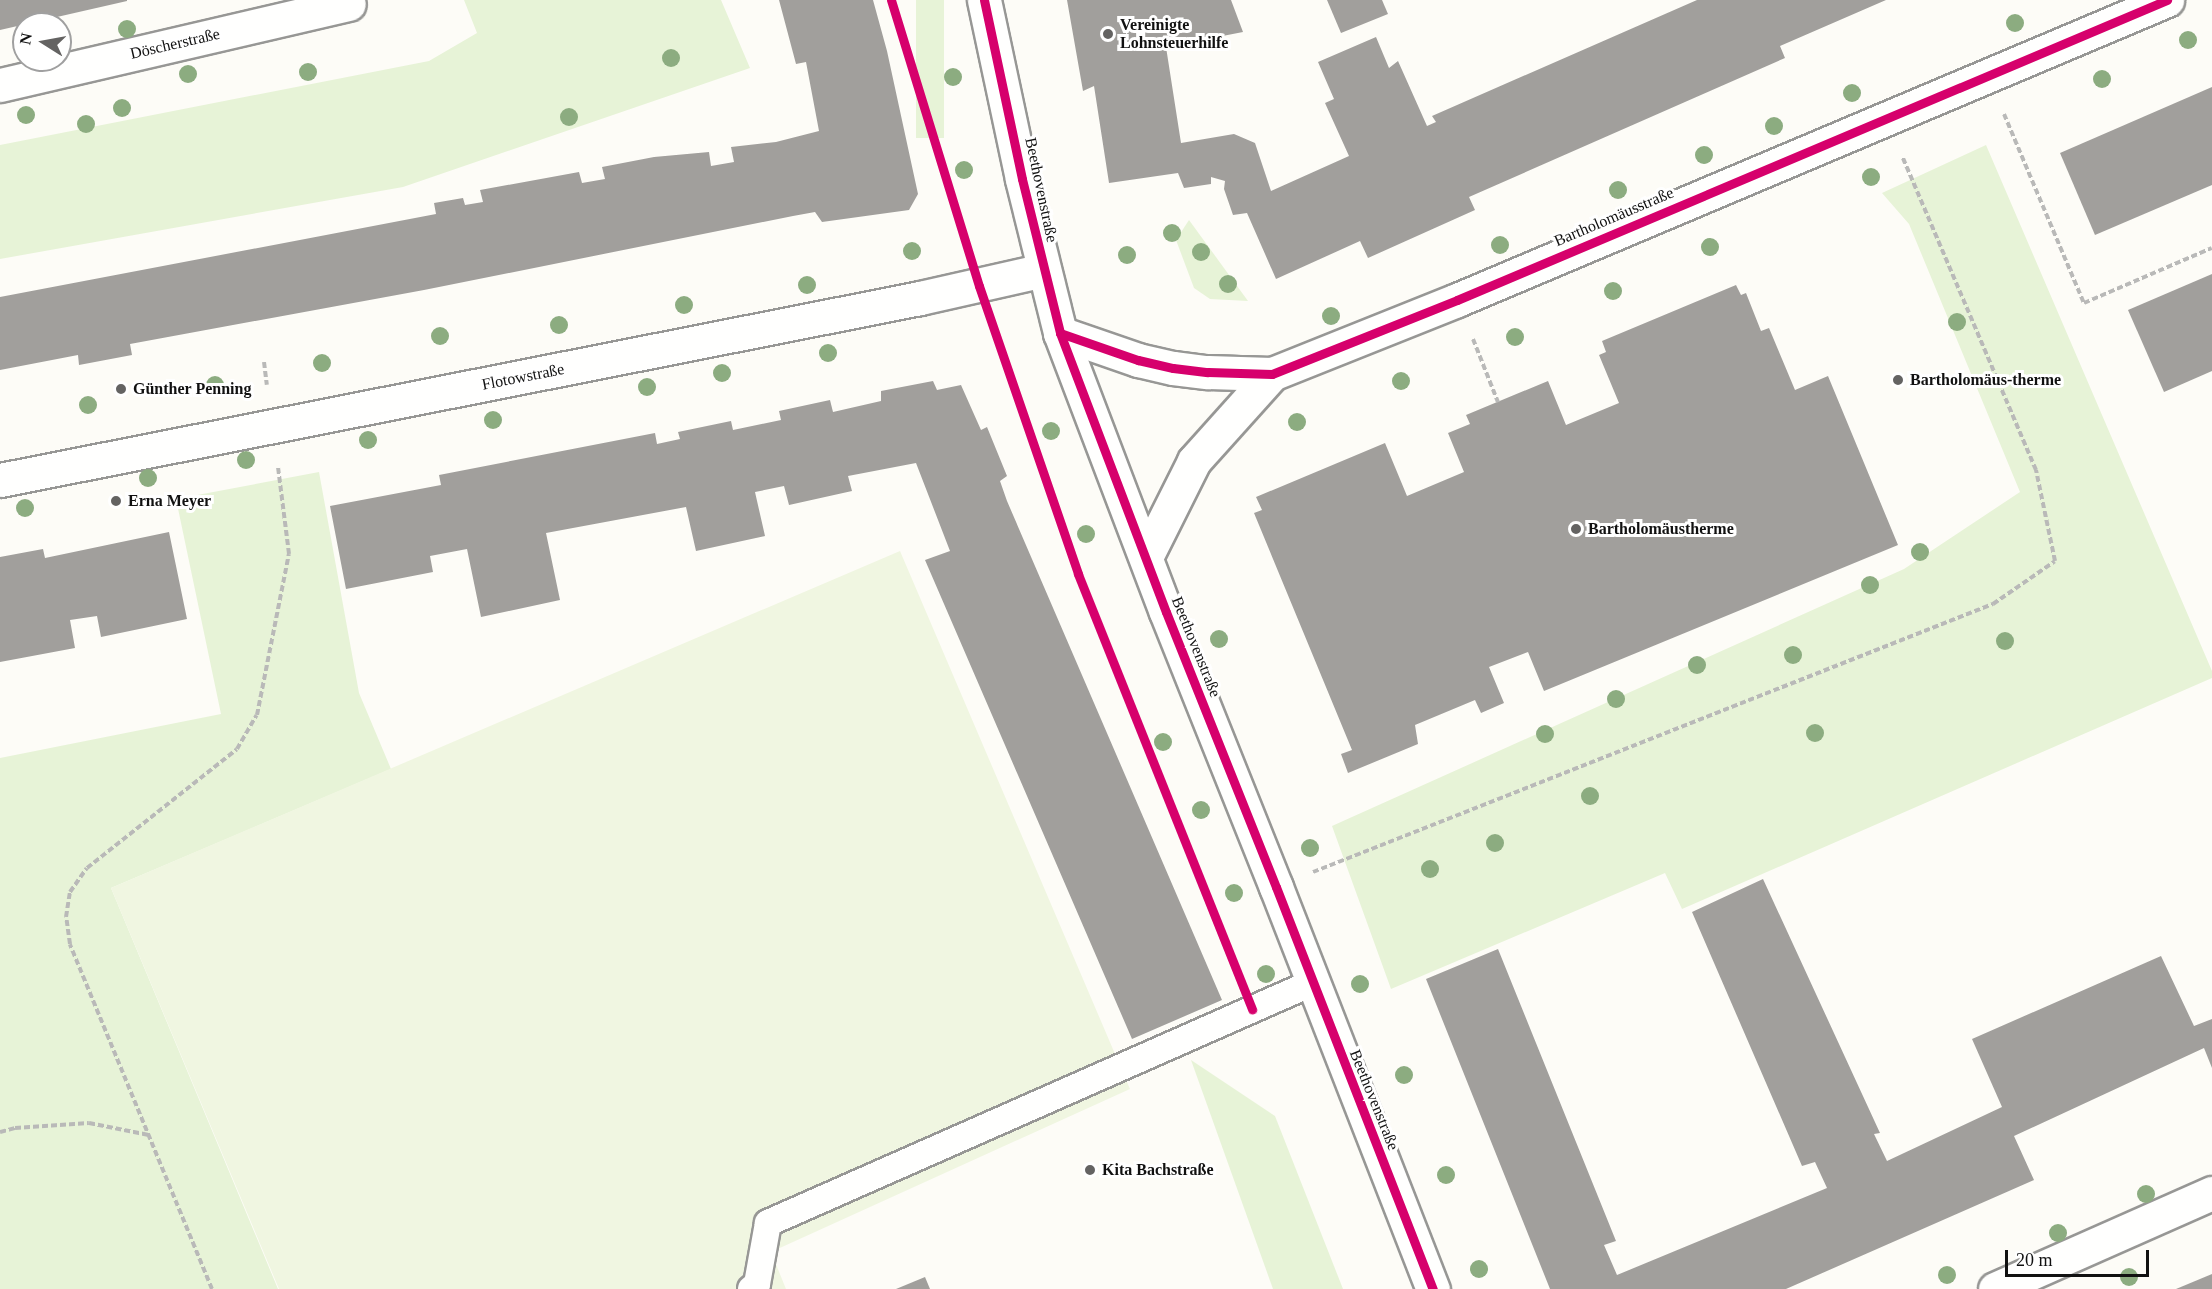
<!DOCTYPE html>
<html>
<head>
<meta charset="utf-8">
<style>
	body { margin:0 }
	#map { position:relative; width:2212px; height:1289px; overflow:hidden; background:#fdfcf7; font-family:Georgia,serif }
	div>[style] { position:absolute }
	.green>* { inset:0; background:#e7f3d7; transform-origin:0 0 }
	.pitch>* { inset:0; background:#f0f6e1 }
	.building>* { inset:0; background:#a19f9c }
	.path>* { height:4px; margin-top:-2px; transform-origin:0; background:repeating-linear-gradient(90deg,#b9b9b8 0 6px,transparent 0 9px) }
	.roads { filter:drop-shadow(2px 0 #979795) drop-shadow(-2px 0 #979795) drop-shadow(0 2px #979795) drop-shadow(0 -2px #979795) }
	.service>* { height:26px; margin:-13px; padding:0 13px; transform-origin:13px; border-radius:13px; background:#fffffe }
	.minor>* { height:33px; margin:-16.5px; padding:0 16.5px; transform-origin:16.5px; border-radius:16.5px; background:#fffffe }
	.cycleway>* { height:9px; margin:-4.5px; padding:0 4.5px; transform-origin:4.5px; border-radius:4.5px; background:#d6006c }
	.trees>* { width:18px; height:18px; margin:-9px; border-radius:50%; background:#8cac80 }
	.dots>* { width:16px; height:16px; translate:-50% -50%; box-sizing:border-box; border:3px solid #fff; border-radius:50% }
	span { translate:-50% -50%; white-space:nowrap; text-align:center; line-height:1.15; -webkit-text-stroke:6px #fff; paint-order:stroke }
	.poi-label { font-size:16px; color:#111; font-weight:700 }
	.left { translate:0 -50%; text-align:left }
	.street-label { font-size:16px; color:#111 }
	.north { position:absolute; left:12px; top:12px; width:60px; height:60px; box-sizing:border-box; background:#fff; border:2px solid #a0a0a0; border-radius:50%; rotate:281deg; font-size:16px; font-weight:700; line-height:24px; text-align:center; color:#111 }
	.north::after { content:''; display:block; margin:auto; width:21px; height:27px; background:#646362; clip-path:polygon(50% 0,100% 100%,50% 72%,0 100%) }
	.scale { position:absolute; left:2005px; top:1250px; width:144px; height:27px; box-sizing:border-box; border:3px solid #111; border-top:0; padding-left:8px; font-size:18px; line-height:21px; white-space:nowrap; color:#111; -webkit-text-stroke:4px #fff; paint-order:stroke }
</style>
</head>
<body>
<div id="map">
	<div class="green">
		<div style="clip-path:polygon(464px 0,721px 0,750px 68px,403px 187px,0 259px,0 145px,429px 61px,477px 33px)"></div>
		<div style="left:916px;top:0;width:28px;height:138px"></div>
		<div style="clip-path:polygon(1986px 145px,2212px 671px,2212px 678px,1682px 909px,1665px 873px,1391px 989px,1332px 826px,1904px 569px,2020px 492px,1909px 224px,1882px 193px)"></div>
		<div style="clip-path:polygon(1189px 220px,1248px 301px,1210px 299px,1194px 288px,1176px 240px)"></div>
		<div style="clip-path:polygon(319px 472px,359px 693px,391px 769px,111px 888px,278px 1289px,0 1289px,0 758px,221px 714px,176px 499px)"></div>
		<div style="clip-path:polygon(1191px 1060px,1275px 1116px,1343px 1289px,1273px 1289px)"></div>
	</div>
	<div class="pitch">
		<div style="clip-path:polygon(900px 551px,1130px 1089px,771px 1252px,786px 1289px,279px 1289px,111px 888px)"></div>
	</div>
	<div class="building">
		<div style="clip-path:polygon(0 0,127px 0,127px 1px,0 30px)"></div>
		<div style="clip-path:polygon(779px 0,873px 0,887px 51px,918px 194px,909px 210px,822px 222px,815px 212px,793px 216px,424px 290px,130px 344px,132px 355px,79px 365px,78px 355px,0 370px,0 297px,436px 214px,434px 203px,463px 198px,465px 205px,483px 202px,480px 190px,579px 172px,582px 183px,605px 179px,602px 167px,654px 157px,709px 152px,711px 166px,734px 162px,731px 147px,776px 142px,819px 131px,806px 62px,796px 64px)"></div>
		<div style="clip-path:polygon(1067px 0,1231px 0,1243px 32px,1166px 47px,1181px 143px,1234px 134px,1255px 143px,1271px 191px,1349px 156px,1325px 103px,1334px 99px,1318px 62px,1376px 37px,1389px 68px,1398px 61px,1427px 126px,1436px 122px,1432px 116px,1697px 0,1886px 0,1780px 46px,1785px 58px,1469px 197px,1475px 210px,1368px 258px,1360px 241px,1276px 279px,1247px 213px,1233px 215px,1224px 189px,1225px 181px,1211px 177px,1211px 184px,1184px 188px,1178px 173px,1109px 183px,1094px 86px,1083px 91px)"></div>
		<div style="clip-path:polygon(1327px 0,1382px 0,1388px 14px,1341px 33px)"></div>
		<div style="clip-path:polygon(2212px 87px,2212px 185px,2095px 235px,2060px 153px)"></div>
		<div style="clip-path:polygon(2212px 274px,2212px 371px,2164px 392px,2128px 310px)"></div>
		<div style="clip-path:polygon(1736px 285px,1741px 295px,1746px 293px,1761px 331px,1769px 328px,1795px 390px,1828px 376px,1898px 545px,1544px 691px,1528px 652px,1489px 667px,1504px 703px,1481px 713px,1475px 700px,1415px 725px,1418px 744px,1348px 773px,1341px 754px,1352px 750px,1254px 513px,1262px 510px,1256px 497px,1385px 443px,1407px 496px,1464px 472px,1448px 433px,1470px 424px,1466px 415px,1548px 381px,1566px 425px,1619px 403px,1599px 355px,1606px 352px,1602px 341px)"></div>
		<div style="clip-path:polygon(933px 381px,937px 390px,961px 385px,981px 430px,987px 427px,1007px 476px,1000px 481px,1007px 501px,1222px 1000px,1132px 1039px,925px 560px,950px 551px,916px 463px,848px 476px,852px 491px,789px 505px,784px 486px,755px 492px,765px 536px,696px 551px,686px 507px,546px 533px,560px 600px,481px 617px,467px 549px,430px 556px,433px 572px,346px 589px,330px 506px,441px 485px,439px 475px,655px 433px,657px 444px,680px 439px,678px 432px,731px 421px,733px 430px,781px 420px,779px 411px,830px 400px,833px 412px,881px 401px,881px 391px)"></div>
		<div style="clip-path:polygon(169px 532px,187px 619px,101px 637px,97px 616px,70px 620px,75px 648px,0 662px,0 557px,43px 549px,45px 558px)"></div>
		<div style="clip-path:polygon(1763px 879px,1880px 1133px,1874px 1134px,1887px 1161px,2002px 1107px,1972px 1039px,2161px 956px,2194px 1026px,2212px 1019px,2212px 1068px,2204px 1048px,2014px 1136px,2034px 1180px,1786px 1289px,1550px 1289px,1426px 979px,1498px 949px,1616px 1241px,1604px 1245px,1617px 1275px,1827px 1188px,1815px 1162px,1802px 1166px,1692px 912px)"></div>
		<div style="clip-path:polygon(2212px 1274px,2212px 1289px,2176px 1289px)"></div>
		<div style="clip-path:polygon(925px 1277px,930px 1289px,896px 1289px)"></div>
	</div>
	<div class="path">
		<div style="left:2004px;top:114px;width:205px;rotate:67.1deg"></div>
		<div style="left:2084px;top:303px;width:139px;rotate:-23.3deg"></div>
		<div style="left:1473px;top:339px;width:68px;rotate:68.4deg"></div>
		<div style="left:264px;top:362px;width:23px;rotate:83deg"></div>
		<div style="left:1313px;top:872px;width:731px;rotate:-21.51deg"></div>
		<div style="left:1993px;top:604px;width:75px;rotate:-34.7deg"></div>
		<div style="left:2055px;top:561px;width:93px;rotate:-101.8deg"></div>
		<div style="left:2036px;top:470px;width:341px;rotate:-113.1deg"></div>
		<div style="left:0;top:1132px;width:16px;rotate:-15deg"></div>
		<div style="left:15px;top:1128px;width:74px;rotate:-3.9deg"></div>
		<div style="left:89px;top:1123px;width:61px;rotate:11.3deg"></div>
		<div style="left:212px;top:1289px;width:373px;rotate:-112.4deg"></div>
		<div style="left:70px;top:944px;width:27px;rotate:-98deg"></div>
		<div style="left:66px;top:917px;width:25px;rotate:-81deg"></div>
		<div style="left:70px;top:892px;width:29px;rotate:-55deg"></div>
		<div style="left:87px;top:868px;width:191px;rotate:-38.4deg"></div>
		<div style="left:237px;top:749px;width:39px;rotate:-60deg"></div>
		<div style="left:257px;top:715px;width:164px;rotate:-78.8deg"></div>
		<div style="left:289px;top:554px;width:88px;rotate:-97.2deg"></div>
	</div>
	<div class="roads">
		<div class="service">
			<div style="left:751px;top:1289px;width:8px;rotate:-40deg"></div>
			<div style="left:757px;top:1284px;width:62px;rotate:-79.8deg"></div>
			<div style="left:768px;top:1223px;width:595px;rotate:-23.81deg"></div>
		</div>
		<div class="minor">
			<div style="left:984px;top:0;width:183px;rotate:78deg"></div>
			<div style="left:1022px;top:179px;width:159px;rotate:76.1deg"></div>
			<div style="left:1060px;top:333px;width:298px;rotate:69.2deg"></div>
			<div style="left:1166px;top:612px;width:296px;rotate:68.2deg"></div>
			<div style="left:1276px;top:887px;width:432px;rotate:68.7deg"></div>
			<div style="left:0;top:85px;width:358px;rotate:-13.1deg"></div>
			<div style="left:1060px;top:333px;width:83px;rotate:19.1deg"></div>
			<div style="left:1138px;top:360px;width:36px;rotate:13deg"></div>
			<div style="left:1173px;top:368px;width:35px;rotate:7deg"></div>
			<div style="left:1208px;top:372px;width:64px;rotate:1.8deg"></div>
			<div style="left:1272px;top:374px;width:199px;rotate:-21.8deg"></div>
			<div style="left:1457px;top:300px;width:771px;rotate:-22.91deg"></div>
			<div style="left:0;top:480px;width:938px;rotate:-11.19deg"></div>
			<div style="left:920px;top:298px;width:127px;rotate:-12.7deg"></div>
			<div style="left:1146px;top:557px;width:107px;rotate:-63.4deg"></div>
			<div style="left:1194px;top:461px;width:117px;rotate:-48.1deg"></div>
			<div style="left:1995px;top:1289px;width:237px;rotate:-23.9deg"></div>
		</div>
	</div>
	<div class="cycleway">
		<div style="left:891px;top:0;width:299px;rotate:72.9deg"></div>
		<div style="left:979px;top:286px;width:305px;rotate:71deg"></div>
		<div style="left:1078px;top:574px;width:469px;rotate:68.2deg"></div>
		<div style="left:984px;top:0;width:183px;rotate:78deg"></div>
		<div style="left:1022px;top:179px;width:159px;rotate:76.1deg"></div>
		<div style="left:1060px;top:333px;width:298px;rotate:69.2deg"></div>
		<div style="left:1166px;top:612px;width:296px;rotate:68.2deg"></div>
		<div style="left:1276px;top:887px;width:432px;rotate:68.7deg"></div>
		<div style="left:1060px;top:333px;width:83px;rotate:19.1deg"></div>
		<div style="left:1138px;top:360px;width:36px;rotate:13deg"></div>
		<div style="left:1173px;top:368px;width:35px;rotate:7deg"></div>
		<div style="left:1208px;top:372px;width:64px;rotate:1.8deg"></div>
		<div style="left:1272px;top:374px;width:199px;rotate:-21.8deg"></div>
		<div style="left:1457px;top:300px;width:771px;rotate:-22.91deg"></div>
	</div>
	<div class="trees">
		<div style="left:2015px;top:23px"></div>
		<div style="left:127px;top:29px"></div>
		<div style="left:2188px;top:40px"></div>
		<div style="left:671px;top:58px"></div>
		<div style="left:308px;top:72px"></div>
		<div style="left:188px;top:74px"></div>
		<div style="left:953px;top:77px"></div>
		<div style="left:2102px;top:79px"></div>
		<div style="left:1852px;top:93px"></div>
		<div style="left:122px;top:108px"></div>
		<div style="left:26px;top:115px"></div>
		<div style="left:569px;top:117px"></div>
		<div style="left:86px;top:124px"></div>
		<div style="left:1774px;top:126px"></div>
		<div style="left:1704px;top:155px"></div>
		<div style="left:964px;top:170px"></div>
		<div style="left:1871px;top:177px"></div>
		<div style="left:1618px;top:190px"></div>
		<div style="left:1172px;top:233px"></div>
		<div style="left:1500px;top:245px"></div>
		<div style="left:1710px;top:247px"></div>
		<div style="left:912px;top:251px"></div>
		<div style="left:1201px;top:252px"></div>
		<div style="left:1127px;top:255px"></div>
		<div style="left:1228px;top:284px"></div>
		<div style="left:807px;top:285px"></div>
		<div style="left:1613px;top:291px"></div>
		<div style="left:684px;top:305px"></div>
		<div style="left:1331px;top:316px"></div>
		<div style="left:1957px;top:322px"></div>
		<div style="left:559px;top:325px"></div>
		<div style="left:440px;top:336px"></div>
		<div style="left:1515px;top:337px"></div>
		<div style="left:828px;top:353px"></div>
		<div style="left:322px;top:363px"></div>
		<div style="left:722px;top:373px"></div>
		<div style="left:1401px;top:381px"></div>
		<div style="left:215px;top:385px"></div>
		<div style="left:647px;top:387px"></div>
		<div style="left:88px;top:405px"></div>
		<div style="left:493px;top:420px"></div>
		<div style="left:1297px;top:422px"></div>
		<div style="left:1051px;top:431px"></div>
		<div style="left:368px;top:440px"></div>
		<div style="left:246px;top:460px"></div>
		<div style="left:148px;top:478px"></div>
		<div style="left:25px;top:508px"></div>
		<div style="left:1086px;top:534px"></div>
		<div style="left:1920px;top:552px"></div>
		<div style="left:1870px;top:585px"></div>
		<div style="left:1219px;top:639px"></div>
		<div style="left:2005px;top:641px"></div>
		<div style="left:1793px;top:655px"></div>
		<div style="left:1697px;top:665px"></div>
		<div style="left:1616px;top:699px"></div>
		<div style="left:1815px;top:733px"></div>
		<div style="left:1545px;top:734px"></div>
		<div style="left:1163px;top:742px"></div>
		<div style="left:1590px;top:796px"></div>
		<div style="left:1201px;top:810px"></div>
		<div style="left:1495px;top:843px"></div>
		<div style="left:1310px;top:848px"></div>
		<div style="left:1430px;top:869px"></div>
		<div style="left:1234px;top:893px"></div>
		<div style="left:1266px;top:974px"></div>
		<div style="left:1360px;top:984px"></div>
		<div style="left:1404px;top:1075px"></div>
		<div style="left:1446px;top:1175px"></div>
		<div style="left:2146px;top:1194px"></div>
		<div style="left:2058px;top:1233px"></div>
		<div style="left:1479px;top:1269px"></div>
		<div style="left:1947px;top:1275px"></div>
		<div style="left:2129px;top:1277px"></div>
	</div>
	<div class="dots">
		<div style="left:1108px;top:34px;background:#646362"></div>
		<div style="left:1898px;top:380px;background:#646362"></div>
		<div style="left:121px;top:389px;background:#646362"></div>
		<div style="left:116px;top:501px;background:#646362"></div>
		<div style="left:1576px;top:529px;background:#646362"></div>
		<div style="left:1090px;top:1170px;background:#646362"></div>
	</div>
	<div class="poi-label">
		<span class="left" style="left:1120px;top:34px">Vereinigte<br>Lohnsteuerhilfe</span>
		<span class="left" style="left:1910px;top:380px">Bartholomäus-therme</span>
		<span class="left" style="left:133px;top:389px">Günther Penning</span>
		<span class="left" style="left:128px;top:501px">Erna Meyer</span>
		<span class="left" style="left:1588px;top:529px">Bartholomäustherme</span>
		<span class="left" style="left:1102px;top:1170px">Kita Bachstraße</span>
	</div>
	<div class="street-label">
		<span style="left:175px;top:44px;rotate:-13deg">Döscherstraße</span>
		<span style="left:1041px;top:190px;rotate:78deg">Beethovenstraße</span>
		<span style="left:1614px;top:217px;rotate:-23deg">Bartholomäusstraße</span>
		<span style="left:523px;top:377px;rotate:-11deg">Flotowstraße</span>
		<span style="left:1196px;top:647px;rotate:68deg">Beethovenstraße</span>
		<span style="left:1374px;top:1100px;rotate:68deg">Beethovenstraße</span>
	</div>
	<div class="north">N</div>
	<div class="scale">20 m</div>
</div>
</body>
</html>
